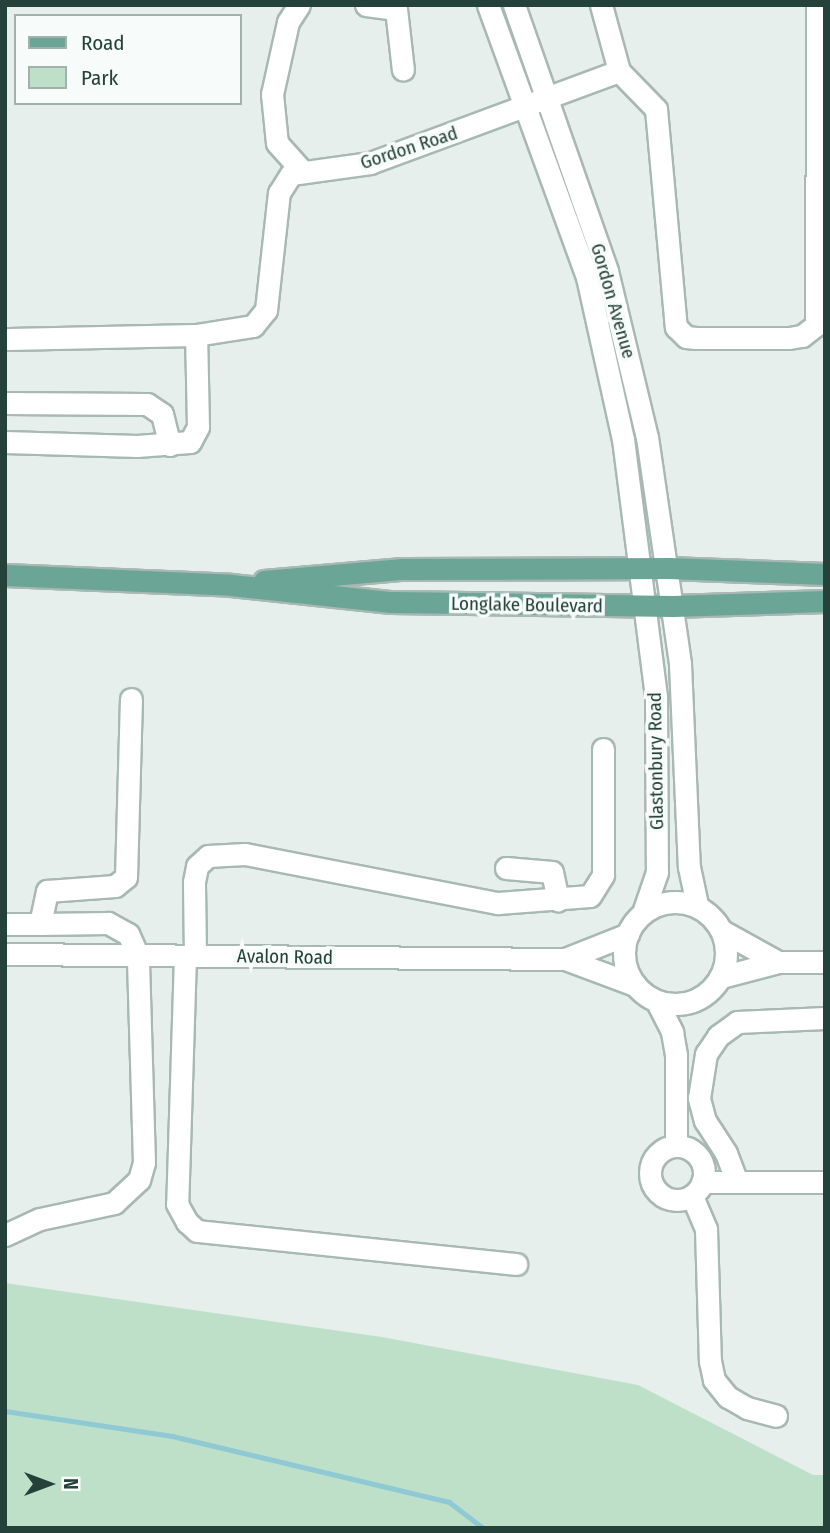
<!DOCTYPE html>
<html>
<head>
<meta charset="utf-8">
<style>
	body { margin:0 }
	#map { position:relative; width:830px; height:1533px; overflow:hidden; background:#e6efeb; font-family:"Fira Sans Condensed",sans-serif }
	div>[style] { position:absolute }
	.green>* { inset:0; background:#bfe0c8 }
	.stream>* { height:5px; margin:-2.5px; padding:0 2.5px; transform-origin:2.5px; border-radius:2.5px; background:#8ec9d4 }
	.roads { filter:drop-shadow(2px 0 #a8b8b2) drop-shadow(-2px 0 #a8b8b2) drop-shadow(0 2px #a8b8b2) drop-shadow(0 -2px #a8b8b2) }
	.minor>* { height:21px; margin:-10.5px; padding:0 10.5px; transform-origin:10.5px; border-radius:10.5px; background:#fff }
	.minor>.ring { margin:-10.5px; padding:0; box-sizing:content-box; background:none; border:21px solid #fff; border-radius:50% }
	.major>* { height:21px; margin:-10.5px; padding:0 10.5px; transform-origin:10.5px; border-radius:10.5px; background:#6aa596 }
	span { translate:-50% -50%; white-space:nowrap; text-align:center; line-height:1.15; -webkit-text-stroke:7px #f7fbf9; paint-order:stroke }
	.street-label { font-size:19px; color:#24423a }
	.frame { position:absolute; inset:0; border:7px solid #24423a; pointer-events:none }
	.legend { position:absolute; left:14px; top:14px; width:228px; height:91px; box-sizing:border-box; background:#f7fbf9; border:2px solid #a3b1ad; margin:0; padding:9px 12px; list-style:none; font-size:21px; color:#24423a }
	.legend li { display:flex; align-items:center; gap:14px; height:35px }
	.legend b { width:35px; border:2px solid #a3b1ad }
	.north { position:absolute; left:14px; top:1449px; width:70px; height:70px; -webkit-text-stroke:5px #f7fbf9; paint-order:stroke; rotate:90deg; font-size:19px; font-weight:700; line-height:28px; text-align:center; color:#24423a }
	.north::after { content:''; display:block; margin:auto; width:24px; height:32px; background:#24423a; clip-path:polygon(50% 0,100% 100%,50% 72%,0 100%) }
</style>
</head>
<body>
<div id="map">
	<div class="green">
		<div style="clip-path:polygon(5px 1283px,382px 1337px,638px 1385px,813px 1475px,825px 1475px,825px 1528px,5px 1528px)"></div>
	</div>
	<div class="stream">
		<div style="left:5px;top:1411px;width:169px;rotate:8.5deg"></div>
		<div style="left:172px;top:1436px;width:285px;rotate:13.4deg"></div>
		<div style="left:449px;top:1502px;width:43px;rotate:37.4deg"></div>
	</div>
	<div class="roads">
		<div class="minor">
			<div style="left:299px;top:5px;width:20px;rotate:123deg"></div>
			<div style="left:288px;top:22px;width:74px;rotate:102.5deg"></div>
			<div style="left:272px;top:94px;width:49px;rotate:84.2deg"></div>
			<div style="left:277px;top:143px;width:36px;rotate:48deg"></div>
			<div style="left:366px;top:5px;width:30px;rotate:8deg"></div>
			<div style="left:396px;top:9px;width:61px;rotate:83.5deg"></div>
			<div style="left:488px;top:5px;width:289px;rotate:70deg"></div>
			<div style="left:587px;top:277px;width:166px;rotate:77.5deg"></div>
			<div style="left:623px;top:439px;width:260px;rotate:82.7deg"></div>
			<div style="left:656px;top:697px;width:175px;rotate:89.7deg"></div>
			<div style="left:657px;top:872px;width:43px;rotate:108.9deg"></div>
			<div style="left:514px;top:5px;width:282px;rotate:70.7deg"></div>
			<div style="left:607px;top:271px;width:171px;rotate:76.5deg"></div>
			<div style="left:647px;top:437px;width:229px;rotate:81.7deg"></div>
			<div style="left:680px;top:664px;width:203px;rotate:87.5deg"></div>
			<div style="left:689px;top:867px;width:40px;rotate:78deg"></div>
			<div style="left:601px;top:5px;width:68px;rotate:74.7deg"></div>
			<div style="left:619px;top:71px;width:53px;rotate:45.8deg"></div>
			<div style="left:656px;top:109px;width:219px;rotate:84.8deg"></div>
			<div style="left:676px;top:327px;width:14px;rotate:45deg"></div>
			<div style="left:686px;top:337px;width:10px;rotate:6deg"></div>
			<div style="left:696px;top:338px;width:93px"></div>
			<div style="left:789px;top:338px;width:13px;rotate:-9deg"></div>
			<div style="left:802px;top:336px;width:18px;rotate:-38deg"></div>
			<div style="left:816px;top:325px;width:320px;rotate:-89.8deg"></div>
			<div style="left:5px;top:339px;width:191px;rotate:-1.2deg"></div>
			<div style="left:5px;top:403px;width:142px;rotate:0.4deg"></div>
			<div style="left:147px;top:404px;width:18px;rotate:34deg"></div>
			<div style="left:162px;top:414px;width:32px;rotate:76deg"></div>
			<div style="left:5px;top:442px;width:132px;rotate:1.7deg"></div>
			<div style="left:137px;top:446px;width:53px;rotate:-4.3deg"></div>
			<div style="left:190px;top:442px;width:17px;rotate:-62deg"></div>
			<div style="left:198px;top:427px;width:92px;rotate:-91.2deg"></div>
			<div style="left:196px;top:335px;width:58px;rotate:-9deg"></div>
			<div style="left:253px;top:326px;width:21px;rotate:-51deg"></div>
			<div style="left:266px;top:310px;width:118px;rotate:-83.7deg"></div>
			<div style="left:279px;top:193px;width:22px;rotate:-58deg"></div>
			<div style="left:291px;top:174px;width:80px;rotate:-7.9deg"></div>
			<div style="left:370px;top:163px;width:265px;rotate:-20.3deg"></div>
			<div style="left:506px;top:868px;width:46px;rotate:5deg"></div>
			<div style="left:552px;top:872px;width:29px;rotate:78deg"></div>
			<div class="ring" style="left:624px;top:902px;width:81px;height:81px"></div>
			<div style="left:5px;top:924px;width:35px"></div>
			<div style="left:722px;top:931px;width:64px;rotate:29deg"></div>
			<div style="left:5px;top:954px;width:560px;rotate:0.51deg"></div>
			<div style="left:565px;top:959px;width:75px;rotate:20.4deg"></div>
			<div style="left:185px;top:956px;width:248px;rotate:91.8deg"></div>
			<div style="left:177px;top:1204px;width:21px;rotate:61deg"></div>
			<div style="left:187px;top:1222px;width:13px;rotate:42deg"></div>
			<div style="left:197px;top:1231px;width:321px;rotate:5.9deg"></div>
			<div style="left:195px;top:956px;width:74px;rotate:-90.8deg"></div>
			<div style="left:194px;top:882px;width:16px;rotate:-79deg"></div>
			<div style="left:197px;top:866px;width:15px;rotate:-42deg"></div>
			<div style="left:208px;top:856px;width:37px;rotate:-3deg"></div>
			<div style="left:245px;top:854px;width:258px;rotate:11deg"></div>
			<div style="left:498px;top:903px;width:92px;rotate:-4.4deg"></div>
			<div style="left:590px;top:896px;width:25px;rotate:-58deg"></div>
			<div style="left:603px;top:875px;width:126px;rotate:-90deg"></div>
			<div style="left:565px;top:959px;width:68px;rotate:-21.6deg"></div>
			<div style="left:721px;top:977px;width:59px;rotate:-14.7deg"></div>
			<div style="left:778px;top:962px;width:47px"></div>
			<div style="left:657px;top:1002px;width:34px;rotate:63deg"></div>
			<div style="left:672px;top:1032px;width:23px;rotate:80deg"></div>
			<div style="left:676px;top:1055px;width:91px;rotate:90deg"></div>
			<div class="ring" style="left:650px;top:1146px;width:33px;height:33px"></div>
			<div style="left:702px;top:1182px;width:123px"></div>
			<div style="left:737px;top:1182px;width:31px;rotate:-111deg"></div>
			<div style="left:726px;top:1153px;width:38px;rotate:-123deg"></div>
			<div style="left:705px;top:1121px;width:24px;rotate:-105deg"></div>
			<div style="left:699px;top:1098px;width:45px;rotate:-81deg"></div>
			<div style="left:706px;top:1054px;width:22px;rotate:-56deg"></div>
			<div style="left:718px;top:1036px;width:24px;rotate:-36deg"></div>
			<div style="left:737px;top:1022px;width:88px;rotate:-2.6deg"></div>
			<div style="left:692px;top:1196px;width:36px;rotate:67deg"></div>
			<div style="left:706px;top:1229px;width:132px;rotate:88.3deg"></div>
			<div style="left:710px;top:1361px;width:19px;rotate:78deg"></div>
			<div style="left:714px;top:1380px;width:22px;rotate:51deg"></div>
			<div style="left:728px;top:1397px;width:22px;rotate:30deg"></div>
			<div style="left:747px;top:1408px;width:30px;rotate:15deg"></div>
			<div style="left:5px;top:1235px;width:38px;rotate:-25deg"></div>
			<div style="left:40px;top:1219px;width:76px;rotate:-12.2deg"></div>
			<div style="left:114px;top:1203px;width:34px;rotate:-43deg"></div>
			<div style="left:139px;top:1180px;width:18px;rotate:-74deg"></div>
			<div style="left:144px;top:1163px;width:207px;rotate:-91.7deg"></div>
			<div style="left:138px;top:956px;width:24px;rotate:-114deg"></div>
			<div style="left:128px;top:934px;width:23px;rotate:-151deg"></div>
			<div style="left:108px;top:923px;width:68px;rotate:179.2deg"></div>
			<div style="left:40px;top:924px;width:34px;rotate:-78deg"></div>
			<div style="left:47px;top:891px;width:68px;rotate:-4.2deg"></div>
			<div style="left:115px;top:886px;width:14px;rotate:-39deg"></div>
			<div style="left:126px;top:877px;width:178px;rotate:-88.4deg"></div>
		</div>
		<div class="major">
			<div style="left:5px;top:575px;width:226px;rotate:2.5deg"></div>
			<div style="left:231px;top:585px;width:161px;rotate:6.1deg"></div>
			<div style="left:391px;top:602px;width:282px;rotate:0.8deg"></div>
			<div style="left:673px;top:606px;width:152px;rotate:-1.9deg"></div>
			<div style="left:264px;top:581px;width:139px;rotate:-5deg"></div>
			<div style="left:402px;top:569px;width:267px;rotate:-0.2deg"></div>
			<div style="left:669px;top:568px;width:156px;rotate:2.2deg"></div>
		</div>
	</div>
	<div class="street-label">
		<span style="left:409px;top:148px;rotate:-18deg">Gordon Road</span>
		<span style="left:613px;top:301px;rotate:74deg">Gordon Avenue</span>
		<span style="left:527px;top:605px;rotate:1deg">Longlake Boulevard</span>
		<span style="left:656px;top:761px;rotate:-91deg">Glastonbury Road</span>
		<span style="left:285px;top:957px;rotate:1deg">Avalon Road</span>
	</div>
	<div class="frame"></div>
	<ul class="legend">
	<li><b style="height:9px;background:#6aa596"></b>Road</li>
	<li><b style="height:19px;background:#bfe0c8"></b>Park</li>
	</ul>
	<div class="north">N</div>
</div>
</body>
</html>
